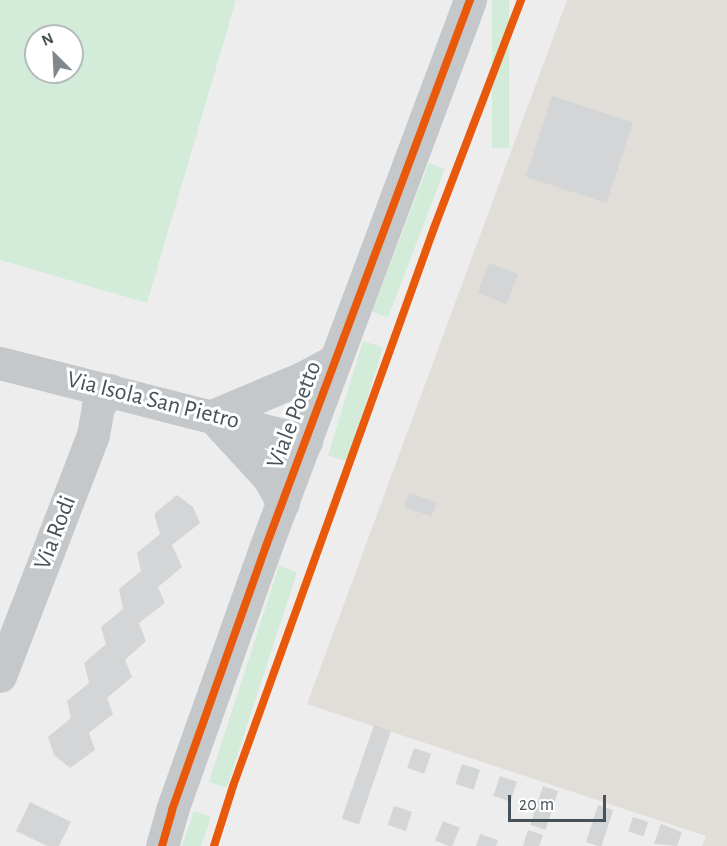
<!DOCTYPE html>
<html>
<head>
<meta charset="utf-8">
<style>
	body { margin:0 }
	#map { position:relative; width:727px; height:846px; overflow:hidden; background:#eeeded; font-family:"Alegreya Sans",sans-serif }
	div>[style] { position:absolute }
	.green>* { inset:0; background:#d3ecda; transform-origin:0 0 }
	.sand>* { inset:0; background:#e1ded9 }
	.building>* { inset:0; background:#d4d5d6; transform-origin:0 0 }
	.street>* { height:33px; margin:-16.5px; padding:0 16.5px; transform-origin:16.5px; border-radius:16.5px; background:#c5c8ca }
	.cycleway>* { height:8px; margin:-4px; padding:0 4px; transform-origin:4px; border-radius:4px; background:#e8590c }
	span { translate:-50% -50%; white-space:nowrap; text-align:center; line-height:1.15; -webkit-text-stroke:6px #fff; paint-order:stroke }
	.street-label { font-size:24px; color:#465259 }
	.north { position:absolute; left:24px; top:24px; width:60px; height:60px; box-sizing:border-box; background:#fff; border:2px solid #b5babd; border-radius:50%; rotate:336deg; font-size:16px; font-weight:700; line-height:24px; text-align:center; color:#465259 }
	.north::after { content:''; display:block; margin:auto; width:21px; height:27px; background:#81888d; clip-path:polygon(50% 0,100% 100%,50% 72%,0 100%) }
	.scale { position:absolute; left:508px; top:795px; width:98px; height:27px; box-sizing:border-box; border:3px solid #465259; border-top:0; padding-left:8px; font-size:18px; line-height:21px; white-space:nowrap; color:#465259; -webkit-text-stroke:4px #fff; paint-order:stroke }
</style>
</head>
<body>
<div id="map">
	<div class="green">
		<div style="clip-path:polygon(evenodd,0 0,236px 0,147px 303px,0 260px,0 0,36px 36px,72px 36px,72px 72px,36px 72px,36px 36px)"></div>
		<div style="left:492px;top:0;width:17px;height:148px"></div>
		<div style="left:429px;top:163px;width:17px;height:159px;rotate:21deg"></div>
		<div style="left:363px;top:341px;width:21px;height:120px;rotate:17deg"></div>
		<div style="left:279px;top:566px;width:19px;height:227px;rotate:18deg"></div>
		<div style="clip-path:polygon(194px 811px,211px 817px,201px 846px,182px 846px)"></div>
	</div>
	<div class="sand">
		<div style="clip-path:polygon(567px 0,727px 0,727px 846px,702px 846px,706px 836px,307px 704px)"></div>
	</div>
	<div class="building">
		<div style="left:552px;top:96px;width:85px;height:85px;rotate:18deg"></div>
		<div style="left:489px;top:263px;width:31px;height:32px;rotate:21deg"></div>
		<div style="left:409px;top:493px;width:29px;height:15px;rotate:18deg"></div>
		<div style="clip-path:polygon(177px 495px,193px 507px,200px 523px,172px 545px,182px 567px,158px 587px,165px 603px,139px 623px,146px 641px,125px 660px,132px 677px,107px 698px,113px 714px,89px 733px,95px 750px,70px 768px,54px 755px,48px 737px,71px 718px,67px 701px,89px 683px,84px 663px,106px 644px,101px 627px,123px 609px,119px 589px,141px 571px,137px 553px,160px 534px,154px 514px)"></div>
		<div style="left:374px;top:725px;width:18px;height:99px;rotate:19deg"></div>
		<div style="left:414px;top:748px;width:18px;height:21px;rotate:19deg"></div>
		<div style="left:462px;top:764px;width:19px;height:21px;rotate:18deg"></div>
		<div style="left:500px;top:776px;width:18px;height:21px;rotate:19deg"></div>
		<div style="left:543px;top:786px;width:16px;height:41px;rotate:18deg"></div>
		<div style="clip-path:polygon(30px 802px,71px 822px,59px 846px,47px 846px,16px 831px)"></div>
		<div style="left:598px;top:805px;width:16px;height:39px;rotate:18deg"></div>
		<div style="left:394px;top:806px;width:19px;height:20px;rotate:18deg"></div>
		<div style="left:633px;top:817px;width:16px;height:15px;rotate:18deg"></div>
		<div style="left:443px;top:821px;width:18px;height:21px;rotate:22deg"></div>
		<div style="clip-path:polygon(661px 824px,682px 832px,677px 846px,654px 844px)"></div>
		<div style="clip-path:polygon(528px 830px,543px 835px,539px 846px,523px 846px)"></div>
		<div style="clip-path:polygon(480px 834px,498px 840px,496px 846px,476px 846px)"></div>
	</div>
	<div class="street">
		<div style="left:0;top:363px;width:316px;rotate:14.3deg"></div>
		<div style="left:212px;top:416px;width:98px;rotate:-22.9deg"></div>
		<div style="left:302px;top:378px;width:38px;rotate:-28deg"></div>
		<div style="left:212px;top:416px;width:83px;rotate:47.4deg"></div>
		<div style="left:268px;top:477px;width:30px;rotate:60deg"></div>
		<div style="left:0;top:676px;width:258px;rotate:-68.9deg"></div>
		<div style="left:93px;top:435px;width:29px;rotate:-80deg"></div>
		<div style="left:98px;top:406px;width:20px;rotate:-53deg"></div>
		<div style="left:162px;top:846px;width:37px;rotate:-74deg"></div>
		<div style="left:172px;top:810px;width:280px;rotate:-70.4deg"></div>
		<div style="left:266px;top:546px;width:583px;rotate:-69.51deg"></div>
	</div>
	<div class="cycleway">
		<div style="left:162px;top:846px;width:37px;rotate:-74deg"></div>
		<div style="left:172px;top:810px;width:280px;rotate:-70.4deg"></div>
		<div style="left:266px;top:546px;width:583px;rotate:-69.51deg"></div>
		<div style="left:214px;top:846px;width:63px;rotate:-72.4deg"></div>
		<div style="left:233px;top:786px;width:593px;rotate:-70.19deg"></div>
		<div style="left:434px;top:228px;width:244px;rotate:-69.1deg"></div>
	</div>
	<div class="street-label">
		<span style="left:153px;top:401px;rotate:14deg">Via Isola San Pietro</span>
		<span style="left:295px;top:415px;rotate:-69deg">Viale Poetto</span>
		<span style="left:56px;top:533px;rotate:-69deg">Via Rodi</span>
	</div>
	<div class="north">N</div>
	<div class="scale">20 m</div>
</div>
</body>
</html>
